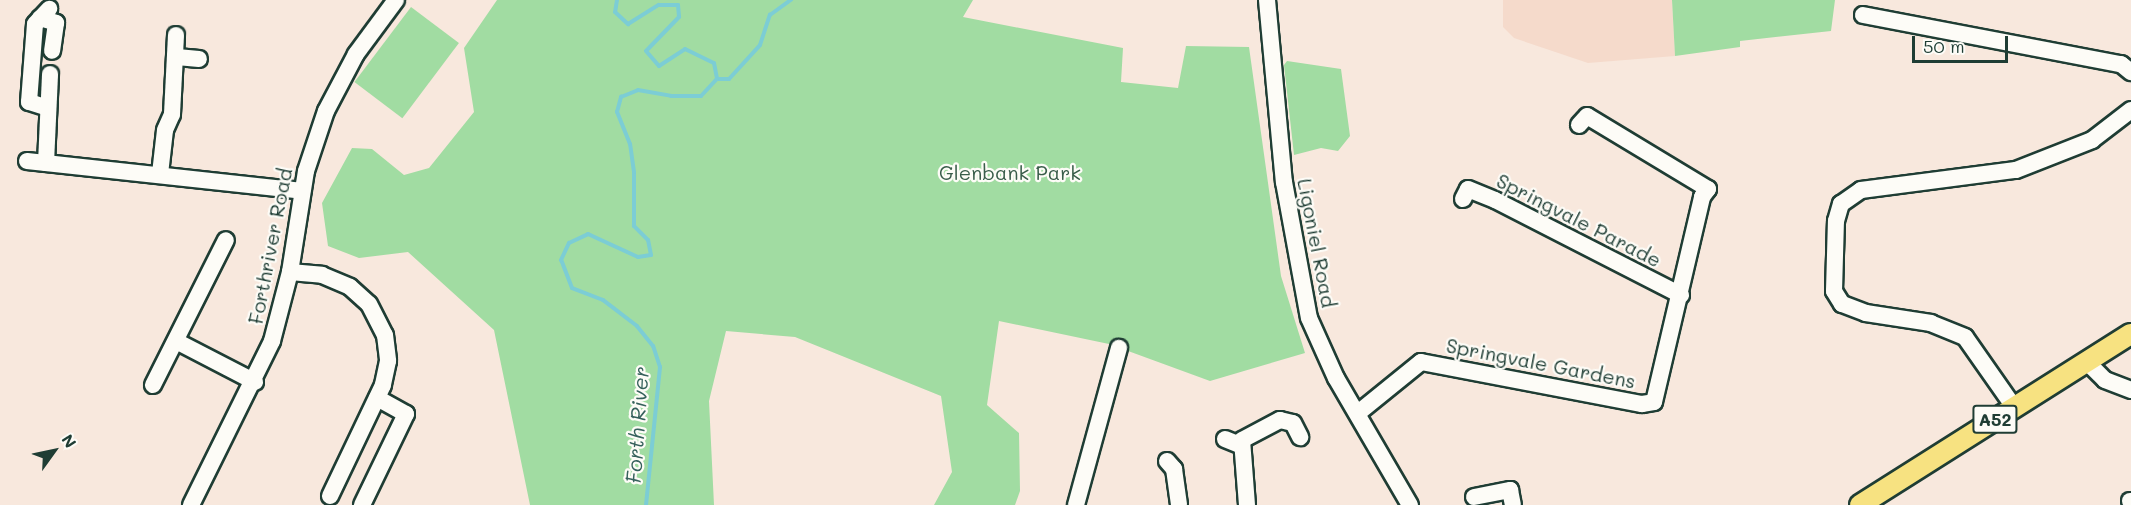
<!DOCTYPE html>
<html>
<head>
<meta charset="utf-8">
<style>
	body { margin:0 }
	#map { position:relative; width:2131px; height:505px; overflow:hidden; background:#f8e8dd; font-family:Mali,sans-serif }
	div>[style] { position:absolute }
	.built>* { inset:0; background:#f5dacb }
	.green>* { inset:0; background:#a1dca2; transform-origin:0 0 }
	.stream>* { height:4px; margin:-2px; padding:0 2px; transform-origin:2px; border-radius:2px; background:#7ccdd5 }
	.roads { filter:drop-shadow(2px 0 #1f3d34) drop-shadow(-2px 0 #1f3d34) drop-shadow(0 2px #1f3d34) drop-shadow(0 -2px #1f3d34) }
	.minor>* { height:16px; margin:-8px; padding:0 8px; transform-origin:8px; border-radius:8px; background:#fdfcf7 }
	.major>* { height:20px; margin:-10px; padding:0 10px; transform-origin:10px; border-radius:10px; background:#f7e281 }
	span { translate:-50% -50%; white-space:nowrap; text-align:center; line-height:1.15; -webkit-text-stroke:4.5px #fdfcf7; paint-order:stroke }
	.shield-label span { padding:2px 4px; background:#fdfcf7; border:2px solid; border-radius:4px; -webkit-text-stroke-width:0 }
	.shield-label { font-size:18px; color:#1f3d34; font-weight:700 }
	.park-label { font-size:20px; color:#395d4a }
	.street-label { font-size:20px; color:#1f3d34 }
	.water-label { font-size:21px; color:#36615c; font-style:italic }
	.north { position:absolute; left:24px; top:421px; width:60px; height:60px; -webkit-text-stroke:4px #fdfcf7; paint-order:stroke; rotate:57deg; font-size:16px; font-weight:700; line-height:24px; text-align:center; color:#1f3d34 }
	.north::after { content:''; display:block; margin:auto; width:21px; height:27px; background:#1f3d34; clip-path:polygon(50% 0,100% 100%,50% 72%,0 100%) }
	.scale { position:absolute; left:1912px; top:36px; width:96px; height:27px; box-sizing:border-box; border:3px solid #1f3d34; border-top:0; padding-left:8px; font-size:18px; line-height:21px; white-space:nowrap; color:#1f3d34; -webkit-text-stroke:4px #fdfcf7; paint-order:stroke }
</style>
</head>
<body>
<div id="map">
	<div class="built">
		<div style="clip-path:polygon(1503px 0,1672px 0,1675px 56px,1588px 63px,1514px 38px,1503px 27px)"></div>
	</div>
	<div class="green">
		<div style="clip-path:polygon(497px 0,973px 0,963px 17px,1123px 48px,1121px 82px,1178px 88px,1186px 46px,1249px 47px,1281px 276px,1305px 353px,1210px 381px,1109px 344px,999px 321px,987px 405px,1019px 433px,1020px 491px,1015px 505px,934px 505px,952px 472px,941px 396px,795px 337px,726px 331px,709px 401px,714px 505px,530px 505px,494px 330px,408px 252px,359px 258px,328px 246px,322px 203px,352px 148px,372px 149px,404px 175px,429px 168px,474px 112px,464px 48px)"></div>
		<div style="clip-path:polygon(1672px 0,1835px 0,1831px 31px,1740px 41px,1740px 47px,1675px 56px)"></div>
		<div style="left:411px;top:7px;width:60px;height:94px;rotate:37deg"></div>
		<div style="clip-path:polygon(1287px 61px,1341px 69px,1350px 136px,1338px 151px,1321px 148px,1294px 155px,1284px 65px)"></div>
	</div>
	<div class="stream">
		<div style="left:617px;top:0;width:12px;rotate:99deg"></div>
		<div style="left:615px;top:12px;width:18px;rotate:43deg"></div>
		<div style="left:628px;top:24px;width:36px;rotate:-32deg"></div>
		<div style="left:659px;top:5px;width:19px"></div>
		<div style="left:678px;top:5px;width:12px;rotate:85deg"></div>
		<div style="left:679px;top:17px;width:47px;rotate:134.1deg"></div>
		<div style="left:646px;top:51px;width:20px;rotate:49deg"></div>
		<div style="left:659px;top:66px;width:31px;rotate:-33deg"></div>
		<div style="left:685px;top:49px;width:32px;rotate:26deg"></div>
		<div style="left:714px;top:63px;width:16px;rotate:79deg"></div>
		<div style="left:717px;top:79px;width:12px"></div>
		<div style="left:729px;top:79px;width:46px;rotate:-47.6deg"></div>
		<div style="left:760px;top:45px;width:32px;rotate:-72deg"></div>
		<div style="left:770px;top:15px;width:26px;rotate:-36deg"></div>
		<div style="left:646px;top:505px;width:139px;rotate:-84.2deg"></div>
		<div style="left:660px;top:367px;width:22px;rotate:-108deg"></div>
		<div style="left:653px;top:346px;width:26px;rotate:-129deg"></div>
		<div style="left:637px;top:326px;width:43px;rotate:-142.6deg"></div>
		<div style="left:603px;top:300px;width:33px;rotate:-159deg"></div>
		<div style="left:572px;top:288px;width:30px;rotate:-111deg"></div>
		<div style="left:561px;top:260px;width:19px;rotate:-65deg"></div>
		<div style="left:569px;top:243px;width:21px;rotate:-25deg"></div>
		<div style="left:588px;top:234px;width:55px;rotate:24.7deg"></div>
		<div style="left:638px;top:257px;width:13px;rotate:-9deg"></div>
		<div style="left:651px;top:255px;width:15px;rotate:-101deg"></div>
		<div style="left:648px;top:240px;width:20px;rotate:-135deg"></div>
		<div style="left:634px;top:226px;width:54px;rotate:-90deg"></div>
		<div style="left:634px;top:172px;width:28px;rotate:-98deg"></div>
		<div style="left:630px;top:144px;width:35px;rotate:-112deg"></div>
		<div style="left:617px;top:112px;width:16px;rotate:-75deg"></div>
		<div style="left:621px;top:97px;width:18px;rotate:-22deg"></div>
		<div style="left:638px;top:90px;width:34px;rotate:10deg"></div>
		<div style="left:671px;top:96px;width:30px"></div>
		<div style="left:701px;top:96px;width:23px;rotate:-47deg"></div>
	</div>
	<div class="roads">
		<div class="minor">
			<div style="left:1267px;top:0;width:183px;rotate:84.7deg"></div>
			<div style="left:1284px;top:182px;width:138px;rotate:79.6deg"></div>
			<div style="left:1309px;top:318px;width:66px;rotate:65.8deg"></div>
			<div style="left:1336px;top:378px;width:147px;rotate:59.8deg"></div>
			<div style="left:1863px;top:15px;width:263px;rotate:10.8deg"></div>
			<div style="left:2121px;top:64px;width:13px;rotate:39deg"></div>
			<div style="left:40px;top:18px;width:17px;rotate:17deg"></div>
			<div style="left:56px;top:23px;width:28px;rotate:98deg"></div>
			<div style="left:177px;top:57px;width:22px;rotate:5deg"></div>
			<div style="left:48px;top:108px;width:20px;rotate:-162deg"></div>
			<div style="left:29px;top:102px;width:78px;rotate:-85.6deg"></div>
			<div style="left:35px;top:24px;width:21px;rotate:-47deg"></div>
			<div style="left:27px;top:161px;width:277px;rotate:6.2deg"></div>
			<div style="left:46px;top:163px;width:89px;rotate:-87.4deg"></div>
			<div style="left:160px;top:174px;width:44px;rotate:-83.5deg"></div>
			<div style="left:165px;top:130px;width:17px;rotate:-66deg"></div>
			<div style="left:172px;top:114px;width:79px;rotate:-87.1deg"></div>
			<div style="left:1463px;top:199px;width:11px;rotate:-63deg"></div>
			<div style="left:1468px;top:189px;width:29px;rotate:22deg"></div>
			<div style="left:1495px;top:200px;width:209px;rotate:27.1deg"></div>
			<div style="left:290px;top:272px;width:32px;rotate:5deg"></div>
			<div style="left:322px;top:275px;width:30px;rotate:23deg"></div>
			<div style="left:350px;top:287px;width:25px;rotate:42deg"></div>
			<div style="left:369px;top:304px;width:35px;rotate:63deg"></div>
			<div style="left:385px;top:335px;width:26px;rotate:83deg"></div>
			<div style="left:388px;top:361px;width:25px;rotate:102deg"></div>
			<div style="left:383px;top:385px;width:123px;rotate:115.5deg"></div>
			<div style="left:176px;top:341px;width:89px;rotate:27.4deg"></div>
			<div style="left:2087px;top:362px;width:25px;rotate:45deg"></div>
			<div style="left:2105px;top:380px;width:28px;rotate:21deg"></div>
			<div style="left:153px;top:385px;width:162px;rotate:-63.3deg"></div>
			<div style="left:2014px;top:407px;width:85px;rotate:-125deg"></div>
			<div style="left:1965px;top:337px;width:37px;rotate:-158deg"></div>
			<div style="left:1931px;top:323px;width:66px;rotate:-171.3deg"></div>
			<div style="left:1866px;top:313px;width:26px;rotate:-159deg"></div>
			<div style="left:1842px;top:304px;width:15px;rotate:-122deg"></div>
			<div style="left:1834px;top:291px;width:70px;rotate:-88.4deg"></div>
			<div style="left:1836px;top:221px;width:18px;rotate:-74deg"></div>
			<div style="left:1841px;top:204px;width:24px;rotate:-35deg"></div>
			<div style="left:1861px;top:190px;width:156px;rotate:-7.4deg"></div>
			<div style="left:2016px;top:170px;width:82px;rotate:-21.5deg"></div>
			<div style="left:2092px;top:140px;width:49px;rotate:-37.6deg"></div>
			<div style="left:1358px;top:413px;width:81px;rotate:-39deg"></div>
			<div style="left:1421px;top:362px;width:225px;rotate:10.8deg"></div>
			<div style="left:1642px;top:404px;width:12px;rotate:-9deg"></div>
			<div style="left:1654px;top:402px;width:211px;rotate:-76.8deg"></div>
			<div style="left:1702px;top:197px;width:10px;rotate:-53deg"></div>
			<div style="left:1708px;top:189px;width:141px;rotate:-148.9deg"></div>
			<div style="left:1587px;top:116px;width:12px;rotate:132deg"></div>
			<div style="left:1225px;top:439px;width:16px;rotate:22deg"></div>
			<div style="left:1167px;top:461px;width:11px;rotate:49deg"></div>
			<div style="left:1174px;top:469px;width:36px;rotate:82deg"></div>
			<div style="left:1474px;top:497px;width:37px;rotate:-11deg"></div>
			<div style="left:1510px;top:490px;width:15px;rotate:79deg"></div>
			<div style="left:2130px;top:501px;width:1px"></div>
			<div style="left:191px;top:505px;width:183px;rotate:-63.7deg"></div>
			<div style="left:272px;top:341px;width:71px;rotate:-75.4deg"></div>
			<div style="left:290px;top:272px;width:102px;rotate:-81deg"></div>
			<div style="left:306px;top:171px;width:63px;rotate:-71.6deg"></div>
			<div style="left:326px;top:111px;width:64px;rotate:-62.2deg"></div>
			<div style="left:356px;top:54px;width:67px;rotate:-53.5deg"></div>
			<div style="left:362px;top:505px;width:101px;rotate:-64.2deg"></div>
			<div style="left:406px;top:414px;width:33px;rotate:-151deg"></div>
			<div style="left:1076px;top:505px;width:163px;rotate:-74.7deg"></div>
			<div style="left:1247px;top:505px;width:65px;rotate:-94.4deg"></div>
			<div style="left:1242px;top:440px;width:43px;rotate:-27.8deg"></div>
			<div style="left:1280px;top:420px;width:13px;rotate:13deg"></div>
			<div style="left:1293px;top:423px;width:16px;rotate:63deg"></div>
		</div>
		<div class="major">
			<div style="left:1860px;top:505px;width:320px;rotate:-32.3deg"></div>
		</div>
	</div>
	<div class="shield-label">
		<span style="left:1995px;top:419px">A52</span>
	</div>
	<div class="park-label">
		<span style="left:1010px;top:172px">Glenbank Park</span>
	</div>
	<div class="street-label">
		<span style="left:1579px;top:220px;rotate:27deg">Springvale Parade</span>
		<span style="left:1317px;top:243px;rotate:79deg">Ligoniel Road</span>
		<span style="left:270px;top:246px;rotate:-79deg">Forthriver Road</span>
		<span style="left:1541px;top:363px;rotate:11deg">Springvale Gardens</span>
	</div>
	<div class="water-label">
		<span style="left:637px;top:425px;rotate:-86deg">Forth River</span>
	</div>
	<div class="north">N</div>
	<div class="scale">50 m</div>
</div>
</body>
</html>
